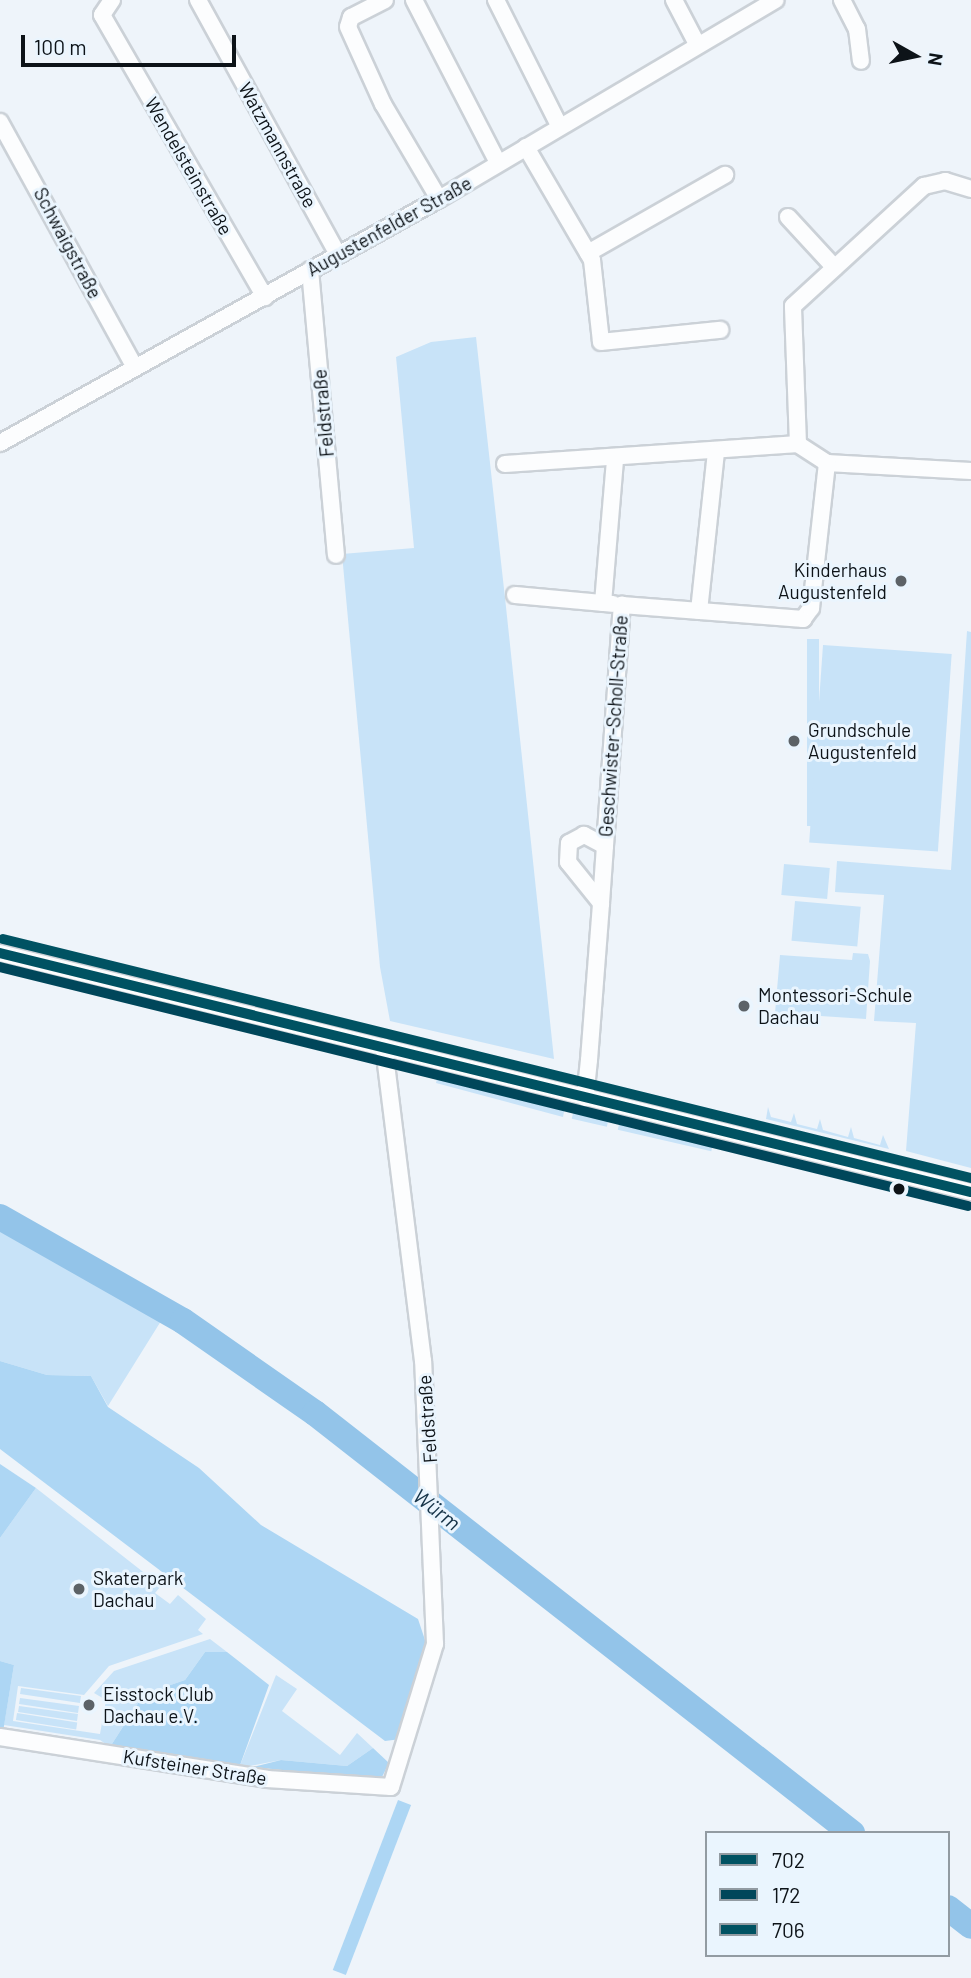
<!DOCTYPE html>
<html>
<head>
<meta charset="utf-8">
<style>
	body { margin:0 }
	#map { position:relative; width:971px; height:1978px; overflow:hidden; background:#eef4fa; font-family:Barlow,sans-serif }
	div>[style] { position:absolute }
	.green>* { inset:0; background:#c8e3f8; transform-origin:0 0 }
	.forest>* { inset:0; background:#add6f4; transform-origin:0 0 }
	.river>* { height:26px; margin:-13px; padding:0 13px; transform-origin:13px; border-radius:13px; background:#93c4e9 }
	.roads { filter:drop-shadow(2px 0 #cbd1d7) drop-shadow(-2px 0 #cbd1d7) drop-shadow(0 2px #cbd1d7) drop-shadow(0 -2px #cbd1d7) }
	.minor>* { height:16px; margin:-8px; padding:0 8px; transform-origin:8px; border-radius:8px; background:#fcfdfe }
	.bus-1>* { height:10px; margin:-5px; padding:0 5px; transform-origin:5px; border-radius:5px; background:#005262 }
	.bus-2>* { height:10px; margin:-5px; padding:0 5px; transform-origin:5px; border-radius:5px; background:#00465a }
	.bus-3>* { height:10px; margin:-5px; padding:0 5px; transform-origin:5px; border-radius:5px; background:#005262 }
	.dots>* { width:19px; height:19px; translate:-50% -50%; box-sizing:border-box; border:4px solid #eaf5fe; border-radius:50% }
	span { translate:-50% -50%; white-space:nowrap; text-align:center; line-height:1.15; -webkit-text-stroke:6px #eaf5fe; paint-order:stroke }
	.street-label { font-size:19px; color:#0d1318 }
	.poi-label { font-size:19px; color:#0d1318 }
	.right { translate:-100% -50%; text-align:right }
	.left { translate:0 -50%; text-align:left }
	.water-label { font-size:21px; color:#153348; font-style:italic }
	.legend { position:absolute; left:705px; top:1831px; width:245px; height:126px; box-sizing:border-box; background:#eaf5fe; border:2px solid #929ba2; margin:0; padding:9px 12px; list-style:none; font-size:21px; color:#0d1318 }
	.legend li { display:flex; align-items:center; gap:14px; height:35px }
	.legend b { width:35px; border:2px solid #929ba2 }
	.north { position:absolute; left:880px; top:21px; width:70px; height:70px; -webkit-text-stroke:5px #eaf5fe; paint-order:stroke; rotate:99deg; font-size:19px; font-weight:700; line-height:28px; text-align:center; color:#0d1318 }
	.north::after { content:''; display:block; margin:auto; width:24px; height:32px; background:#0d1318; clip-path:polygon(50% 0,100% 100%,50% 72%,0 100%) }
	.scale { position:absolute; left:21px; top:35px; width:215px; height:32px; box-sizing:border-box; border:4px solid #0d1318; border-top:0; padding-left:9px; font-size:21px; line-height:24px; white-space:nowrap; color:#0d1318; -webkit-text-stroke:5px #eaf5fe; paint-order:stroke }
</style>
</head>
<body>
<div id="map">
	<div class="green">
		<div style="clip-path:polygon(476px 337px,506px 607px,554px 1059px,390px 1021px,380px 967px,342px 554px,414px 548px,396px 357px,431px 342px)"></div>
		<div style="clip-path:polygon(967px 631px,971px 632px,971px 1168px,906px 1151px,916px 1023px,874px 1021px,884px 895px,835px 892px,837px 861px,951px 870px)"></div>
		<div style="left:807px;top:639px;width:12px;height:187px"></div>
		<div style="left:823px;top:645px;width:129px;height:198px;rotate:4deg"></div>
		<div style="left:784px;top:864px;width:46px;height:31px;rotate:5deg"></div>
		<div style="left:795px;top:901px;width:66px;height:40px;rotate:5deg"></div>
		<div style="clip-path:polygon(853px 953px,868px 954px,870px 961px,866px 1019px,775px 1013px,780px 955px,852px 960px)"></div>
		<div style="clip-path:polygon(438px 1074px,565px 1106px,563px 1117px,436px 1083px)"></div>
		<div style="clip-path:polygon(768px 1107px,771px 1117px,791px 1122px,794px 1113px,797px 1124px,817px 1129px,820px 1119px,823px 1130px,848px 1137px,851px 1127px,854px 1138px,880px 1145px,883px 1135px,889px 1149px,766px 1119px)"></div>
		<div style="left:574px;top:1109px;width:36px;height:10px;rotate:13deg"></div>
		<div style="left:620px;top:1120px;width:96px;height:10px;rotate:13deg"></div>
		<div style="clip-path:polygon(764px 1125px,887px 1156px,880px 1160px,772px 1133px)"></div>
		<div style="clip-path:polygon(0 1229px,161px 1321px,108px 1406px,91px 1376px,47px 1375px,0 1361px)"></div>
		<div style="clip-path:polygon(36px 1488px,161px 1586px,155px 1593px,170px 1604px,178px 1595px,206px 1619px,198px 1630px,203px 1634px,109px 1666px,84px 1695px,18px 1686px,13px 1721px,100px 1734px,106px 1700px,94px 1693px,114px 1671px,210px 1639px,227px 1652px,205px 1652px,185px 1680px,144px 1694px,110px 1747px,100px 1740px,4px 1725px,14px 1665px,0 1661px,0 1538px)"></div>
		<div style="clip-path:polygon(276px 1675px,297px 1689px,282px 1711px,340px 1755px,357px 1733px,373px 1748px,347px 1766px,281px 1760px,239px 1768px)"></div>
		<div style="clip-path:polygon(21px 1688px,81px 1696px,80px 1703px,20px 1694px)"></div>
		<div style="clip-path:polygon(20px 1698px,79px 1706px,78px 1713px,19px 1704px)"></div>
		<div style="clip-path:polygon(19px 1706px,78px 1714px,77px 1721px,18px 1712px)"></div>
		<div style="left:17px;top:1713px;width:61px;height:7px;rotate:9deg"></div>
	</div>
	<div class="forest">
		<div style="clip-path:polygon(0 1361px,47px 1375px,91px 1376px,108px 1407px,199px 1468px,261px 1525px,418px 1619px,427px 1646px,401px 1739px,385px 1741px,0 1449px)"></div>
		<div style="clip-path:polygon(0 1464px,36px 1488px,0 1538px)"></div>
		<div style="clip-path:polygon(205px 1652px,227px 1652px,269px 1685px,239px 1768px,110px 1747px,144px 1694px,185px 1680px)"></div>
		<div style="clip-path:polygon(0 1661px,14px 1665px,3px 1732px,0 1732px)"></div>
		<div style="clip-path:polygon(373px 1748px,389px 1763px,380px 1781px,253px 1767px,281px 1760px,347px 1766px)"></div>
		<div style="left:398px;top:1800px;width:14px;height:182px;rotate:21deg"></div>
	</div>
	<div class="river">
		<div style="left:0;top:1217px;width:210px;rotate:29.6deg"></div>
		<div style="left:183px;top:1321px;width:161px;rotate:34.9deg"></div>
		<div style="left:315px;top:1413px;width:682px;rotate:38.03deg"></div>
		<div style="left:948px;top:1908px;width:29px;rotate:38deg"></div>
	</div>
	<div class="roads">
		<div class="minor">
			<div style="left:112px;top:0;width:18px;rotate:124deg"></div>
			<div style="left:102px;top:15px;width:326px;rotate:60deg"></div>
			<div style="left:198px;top:0;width:289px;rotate:61.2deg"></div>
			<div style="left:385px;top:0;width:38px;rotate:153deg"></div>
			<div style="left:351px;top:17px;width:10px;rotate:107deg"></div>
			<div style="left:348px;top:27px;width:85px;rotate:65.6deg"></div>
			<div style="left:383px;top:104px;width:110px;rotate:59.5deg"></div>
			<div style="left:414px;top:0;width:183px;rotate:62.7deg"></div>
			<div style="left:496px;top:0;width:142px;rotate:63.3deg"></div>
			<div style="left:674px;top:0;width:50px;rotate:62.4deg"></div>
			<div style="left:842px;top:0;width:33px;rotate:63deg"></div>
			<div style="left:857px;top:29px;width:32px;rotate:83deg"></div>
			<div style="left:0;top:122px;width:278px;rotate:61.2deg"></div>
			<div style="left:526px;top:147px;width:131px;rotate:59.7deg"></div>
			<div style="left:592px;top:260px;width:82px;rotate:83.7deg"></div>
			<div style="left:601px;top:342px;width:120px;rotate:-5.8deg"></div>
			<div style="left:788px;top:217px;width:69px;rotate:47.3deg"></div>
			<div style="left:588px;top:253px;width:158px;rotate:-29.7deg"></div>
			<div style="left:310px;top:270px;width:286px;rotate:84.8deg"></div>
			<div style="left:0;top:443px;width:502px;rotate:-29.07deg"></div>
			<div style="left:439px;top:199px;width:391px;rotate:-30.6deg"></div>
			<div style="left:827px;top:463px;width:35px;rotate:-147deg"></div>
			<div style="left:798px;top:444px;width:138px;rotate:-92.1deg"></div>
			<div style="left:793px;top:306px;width:178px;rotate:-42.5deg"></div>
			<div style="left:924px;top:186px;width:22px;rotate:-13deg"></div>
			<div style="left:945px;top:181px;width:27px;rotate:17deg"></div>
			<div style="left:827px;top:463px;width:144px;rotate:3.2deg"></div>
			<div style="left:505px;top:464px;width:294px;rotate:-3.9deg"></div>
			<div style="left:515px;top:595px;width:98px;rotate:5.2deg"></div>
			<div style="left:603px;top:603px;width:143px;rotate:-85.2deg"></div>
			<div style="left:699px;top:611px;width:160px;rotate:-83.9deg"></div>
			<div style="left:605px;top:846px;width:242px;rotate:-86deg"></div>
			<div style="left:622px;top:605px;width:182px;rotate:4.4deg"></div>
			<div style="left:803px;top:619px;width:14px;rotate:-54deg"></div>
			<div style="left:811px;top:608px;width:146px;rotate:-83.7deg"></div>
			<div style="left:0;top:953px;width:1000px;rotate:13.83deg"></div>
			<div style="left:585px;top:1098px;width:38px;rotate:-84deg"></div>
			<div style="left:589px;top:1060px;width:157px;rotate:-85.6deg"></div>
			<div style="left:601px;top:903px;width:57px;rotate:-86deg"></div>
			<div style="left:605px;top:846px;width:24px;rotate:-152deg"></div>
			<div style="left:584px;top:835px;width:17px;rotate:152deg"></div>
			<div style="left:569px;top:843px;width:19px;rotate:93deg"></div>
			<div style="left:568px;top:862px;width:53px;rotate:51.2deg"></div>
			<div style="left:0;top:1737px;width:270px;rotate:8.9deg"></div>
			<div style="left:267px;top:1779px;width:124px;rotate:3.7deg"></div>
			<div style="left:391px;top:1787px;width:150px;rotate:-72.9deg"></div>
			<div style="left:435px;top:1644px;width:283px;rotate:-92.4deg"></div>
			<div style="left:423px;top:1361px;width:317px;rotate:-97.1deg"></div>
		</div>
	</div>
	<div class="bus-1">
		<div style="left:0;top:953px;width:1000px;rotate:13.83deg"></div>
	</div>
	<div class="bus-2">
		<div style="left:0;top:967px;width:997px;rotate:13.87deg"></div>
	</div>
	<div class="bus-3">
		<div style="left:3px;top:939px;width:997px;rotate:13.87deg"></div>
	</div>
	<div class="dots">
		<div style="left:901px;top:581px;background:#5c6267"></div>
		<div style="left:794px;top:741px;background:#5c6267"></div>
		<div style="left:744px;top:1006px;background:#5c6267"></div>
		<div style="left:899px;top:1189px;background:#0d1318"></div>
		<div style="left:79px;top:1589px;background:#5c6267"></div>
		<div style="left:89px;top:1705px;background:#5c6267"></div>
	</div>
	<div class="street-label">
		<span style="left:278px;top:145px;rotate:61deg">Watzmannstraße</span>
		<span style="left:189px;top:166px;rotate:60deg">Wendelsteinstraße</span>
		<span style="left:389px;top:226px;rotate:-29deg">Augustenfelder Straße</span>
		<span style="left:68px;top:243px;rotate:62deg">Schwaigstraße</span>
		<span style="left:323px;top:413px;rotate:-95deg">Feldstraße</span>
		<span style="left:613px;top:726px;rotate:-86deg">Geschwister-Scholl-Straße</span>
		<span style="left:427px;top:1419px;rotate:-94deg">Feldstraße</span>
		<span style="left:195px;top:1767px;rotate:9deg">Kufsteiner Straße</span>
	</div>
	<div class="poi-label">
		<span class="right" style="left:887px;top:581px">Kinderhaus<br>Augustenfeld</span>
		<span class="left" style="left:808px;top:741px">Grundschule<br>Augustenfeld</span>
		<span class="left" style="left:758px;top:1006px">Montessori-Schule<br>Dachau</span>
		<span class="left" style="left:93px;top:1589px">Skaterpark<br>Dachau</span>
		<span class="left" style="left:103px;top:1705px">Eisstock Club<br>Dachau e.V.</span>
	</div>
	<div class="water-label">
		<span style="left:437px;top:1509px;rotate:38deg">Würm</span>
	</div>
	<ul class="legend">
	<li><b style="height:9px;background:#005262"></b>702</li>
	<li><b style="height:9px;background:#00465a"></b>172</li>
	<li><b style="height:9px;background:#005262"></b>706</li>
	</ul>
	<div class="north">N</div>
	<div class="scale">100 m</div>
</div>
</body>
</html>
